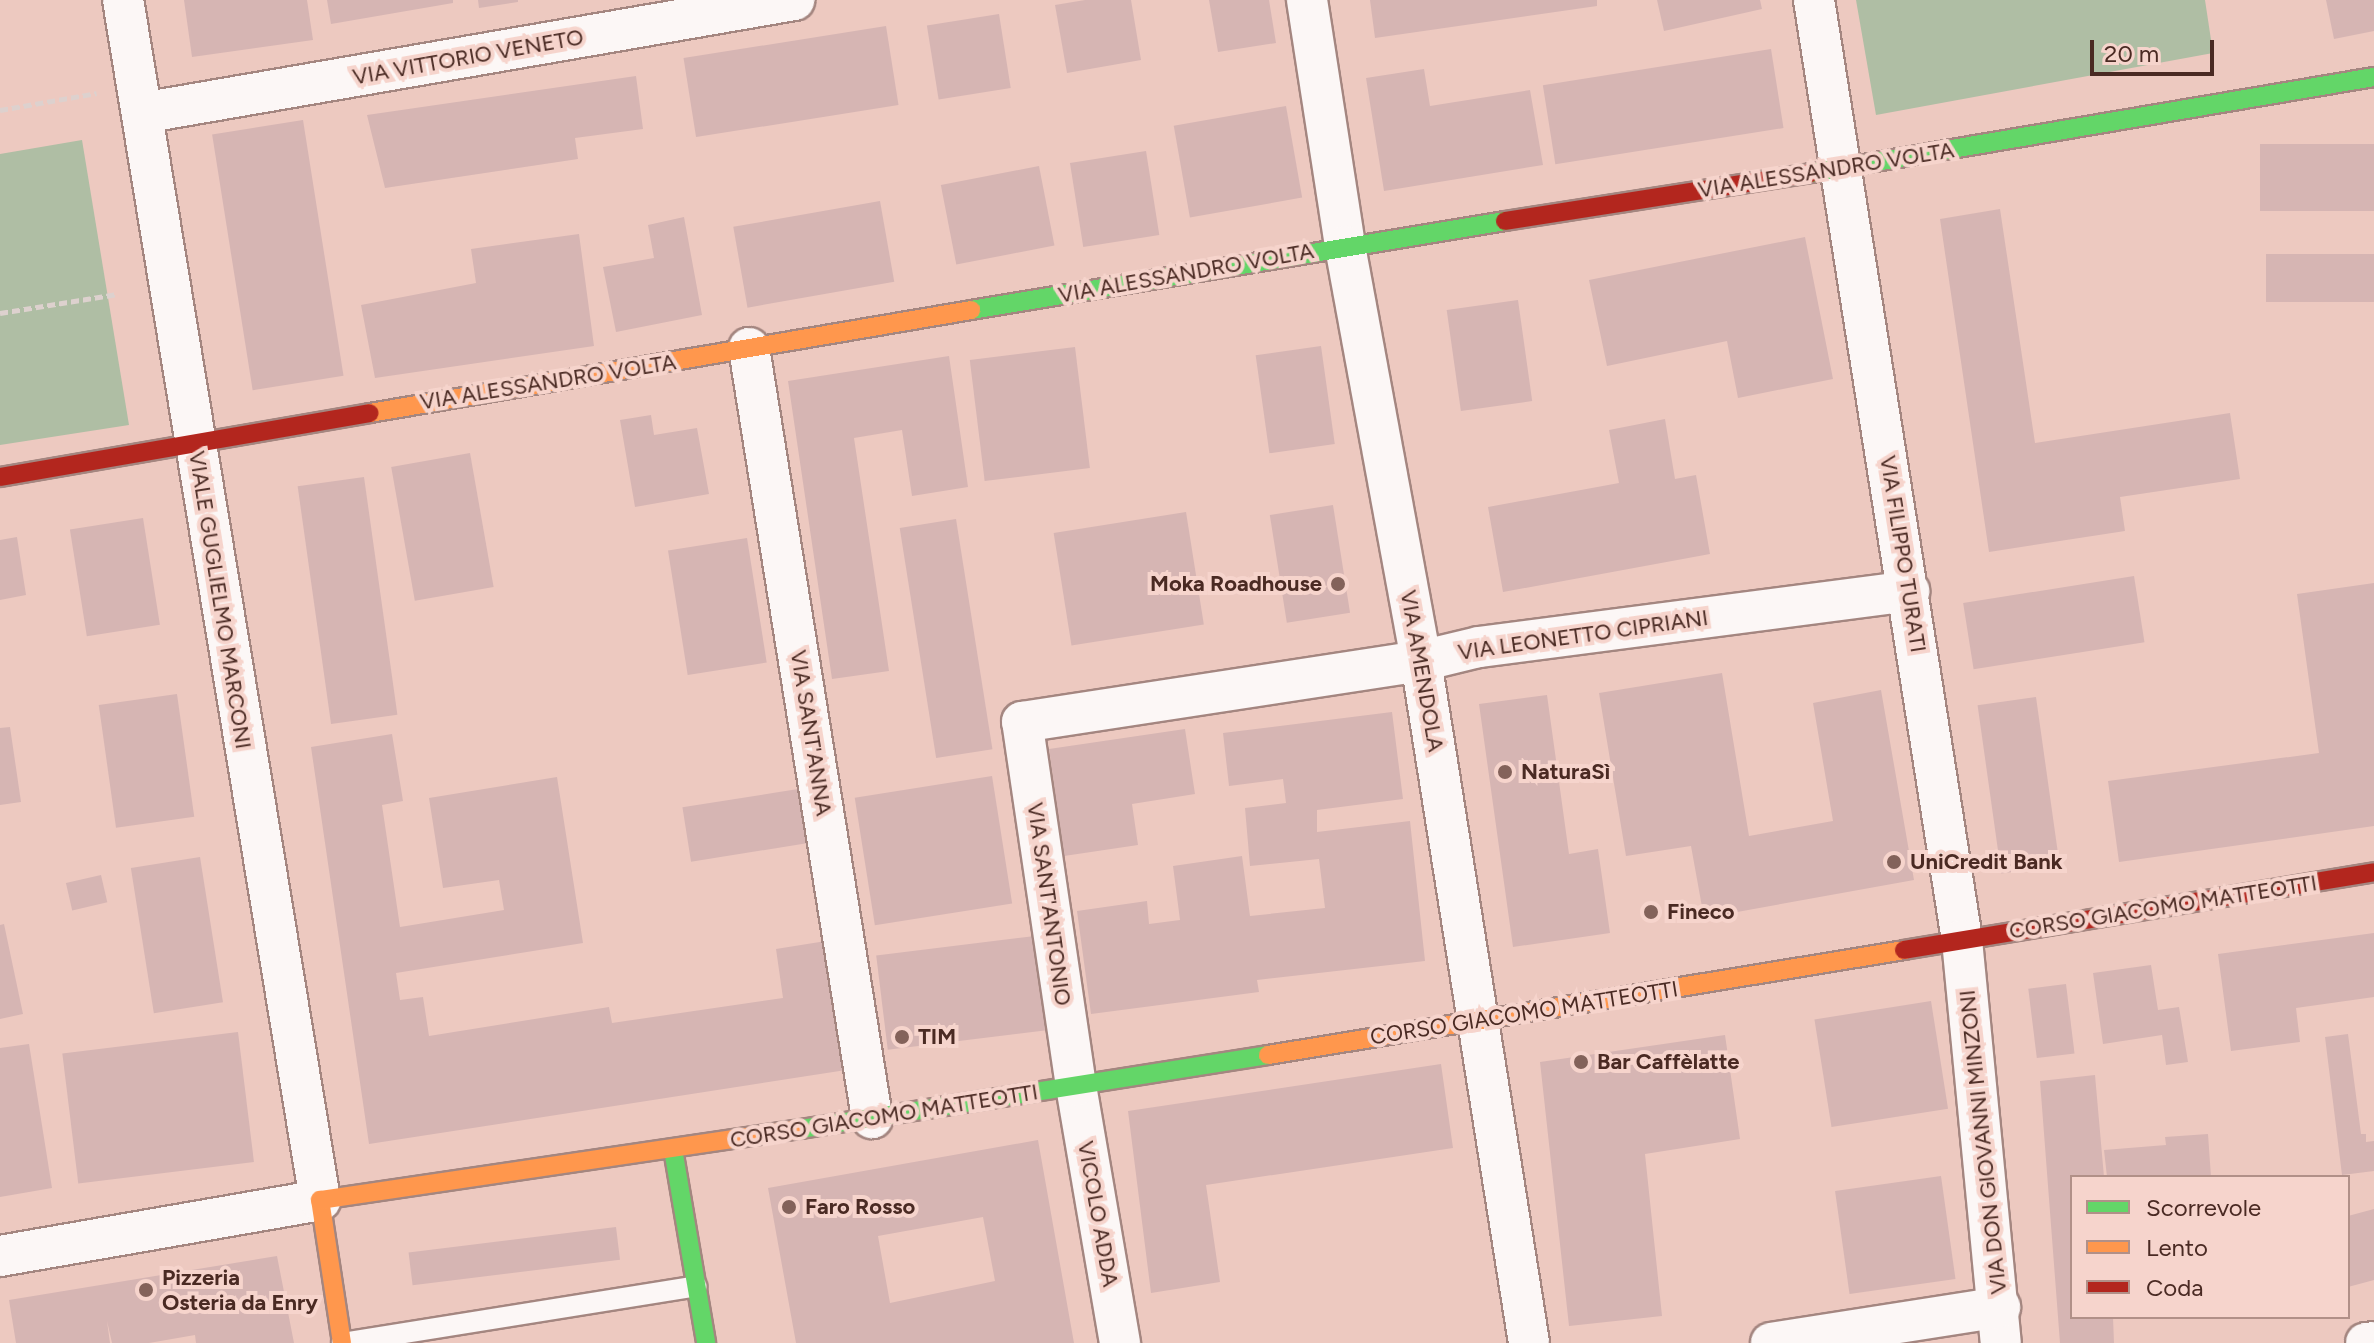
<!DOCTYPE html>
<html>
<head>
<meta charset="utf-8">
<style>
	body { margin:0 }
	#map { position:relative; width:2374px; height:1343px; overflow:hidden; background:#edc9c0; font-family:Figtree,sans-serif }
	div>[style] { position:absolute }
	.green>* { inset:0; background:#afbea4 }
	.building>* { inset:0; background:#d6b5b3; transform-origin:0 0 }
	.path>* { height:5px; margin-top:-2.5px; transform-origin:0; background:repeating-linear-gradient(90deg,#ddd1ce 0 8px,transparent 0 12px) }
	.roads { filter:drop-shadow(2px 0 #a48680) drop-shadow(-2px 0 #a48680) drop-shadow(0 2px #a48680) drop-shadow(0 -2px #a48680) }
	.lane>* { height:20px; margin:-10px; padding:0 10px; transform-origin:10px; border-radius:10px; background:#fcf7f6 }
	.street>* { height:40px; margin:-20px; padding:0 20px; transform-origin:20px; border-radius:20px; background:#fcf7f6 }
	.fast>* { height:18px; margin:-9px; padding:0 9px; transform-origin:9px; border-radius:9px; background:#63d668 }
	.slow>* { height:18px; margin:-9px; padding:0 9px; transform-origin:9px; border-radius:9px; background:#ff974d }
	.jam>* { height:18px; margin:-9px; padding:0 9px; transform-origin:9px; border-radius:9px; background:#b3261e }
	.dots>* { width:22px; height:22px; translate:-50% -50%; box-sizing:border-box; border:4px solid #f6d4cc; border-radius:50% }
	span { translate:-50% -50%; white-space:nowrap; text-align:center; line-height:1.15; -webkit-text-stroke:8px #f6d4cc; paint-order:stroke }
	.street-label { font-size:22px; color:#4a2a23 }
	.poi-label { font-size:22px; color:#4a2a23; font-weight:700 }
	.right { translate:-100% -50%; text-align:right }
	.left { translate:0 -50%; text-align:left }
	.legend { position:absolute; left:2070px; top:1175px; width:280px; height:144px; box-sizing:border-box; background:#f6d4cc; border:2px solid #b19088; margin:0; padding:10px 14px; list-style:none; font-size:24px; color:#4a2a23 }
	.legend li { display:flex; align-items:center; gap:16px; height:40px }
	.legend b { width:40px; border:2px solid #b19088 }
	.scale { position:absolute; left:2090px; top:40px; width:124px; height:36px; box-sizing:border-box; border:4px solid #4a2a23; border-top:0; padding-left:10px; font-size:24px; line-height:28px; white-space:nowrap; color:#4a2a23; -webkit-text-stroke:6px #f6d4cc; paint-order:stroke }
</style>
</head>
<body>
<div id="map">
	<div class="green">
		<div style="clip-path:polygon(1856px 0,2205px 0,2213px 53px,1876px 115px)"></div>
		<div style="clip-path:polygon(82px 140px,129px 425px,0 445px,0 154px)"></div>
	</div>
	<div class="building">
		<div style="clip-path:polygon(184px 0,307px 0,313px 40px,192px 57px)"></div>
		<div style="clip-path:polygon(327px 0,453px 0,453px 3px,331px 24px)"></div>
		<div style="clip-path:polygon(478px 0,518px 0,518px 2px,479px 8px)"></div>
		<div style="clip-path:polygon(1085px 0,1131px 0,1141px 60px,1067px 73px,1055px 5px)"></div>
		<div style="clip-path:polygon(1209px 0,1269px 0,1276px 43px,1218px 52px)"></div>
		<div style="clip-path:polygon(1370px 0,1597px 0,1597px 6px,1375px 38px)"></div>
		<div style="clip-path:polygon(1657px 0,1760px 0,1762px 9px,1664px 31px)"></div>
		<div style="clip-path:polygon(2326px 0,2374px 0,2374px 31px,2334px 39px)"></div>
		<div style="left:999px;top:14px;width:75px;height:73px;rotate:81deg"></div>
		<div style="left:886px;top:26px;width:80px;height:205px;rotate:81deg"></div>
		<div style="left:1771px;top:49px;width:80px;height:231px;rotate:81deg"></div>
		<div style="clip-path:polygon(1424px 69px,1430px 106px,1530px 90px,1543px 165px,1384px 191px,1366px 78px)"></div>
		<div style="clip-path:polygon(636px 76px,643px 129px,575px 138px,578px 159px,385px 188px,367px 115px)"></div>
		<div style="left:1286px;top:106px;width:93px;height:114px;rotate:80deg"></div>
		<div style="left:303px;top:120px;width:259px;height:92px;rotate:81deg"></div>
		<div style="left:2374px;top:144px;width:67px;height:114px;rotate:90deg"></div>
		<div style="left:1146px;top:151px;width:85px;height:77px;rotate:81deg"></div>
		<div style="left:1039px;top:166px;width:81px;height:100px;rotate:79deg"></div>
		<div style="left:880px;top:201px;width:82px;height:149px;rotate:80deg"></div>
		<div style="clip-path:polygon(2000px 209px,2035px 443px,2230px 413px,2240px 479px,2120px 497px,2125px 531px,1989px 552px,1940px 219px)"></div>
		<div style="clip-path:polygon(684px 217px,702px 315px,616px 332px,603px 267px,654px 258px,648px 225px)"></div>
		<div style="clip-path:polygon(579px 234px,594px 346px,375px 378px,361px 305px,476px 283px,471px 249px)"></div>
		<div style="clip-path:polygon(1805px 237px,1833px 379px,1738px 398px,1727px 341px,1607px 366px,1589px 280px)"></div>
		<div style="left:2374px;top:254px;width:48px;height:108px;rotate:90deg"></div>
		<div style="left:1518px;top:300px;width:102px;height:72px;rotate:82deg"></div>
		<div style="left:1321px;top:346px;width:99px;height:66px;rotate:82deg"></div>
		<div style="left:1075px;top:347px;width:122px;height:106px;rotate:83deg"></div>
		<div style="clip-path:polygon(949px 356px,968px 487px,912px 496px,902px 430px,854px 438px,889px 671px,832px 679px,788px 381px)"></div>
		<div style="clip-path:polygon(651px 415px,654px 435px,697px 428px,709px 494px,635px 507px,620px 420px)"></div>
		<div style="clip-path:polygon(1665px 419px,1675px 479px,1696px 475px,1710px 554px,1503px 592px,1488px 507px,1619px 483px,1609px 430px)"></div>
		<div style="left:470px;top:453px;width:136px;height:80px;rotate:80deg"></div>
		<div style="left:364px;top:477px;width:240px;height:67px;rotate:82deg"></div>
		<div style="left:1333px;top:505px;width:109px;height:64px;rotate:81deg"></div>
		<div style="left:1186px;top:512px;width:114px;height:134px;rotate:81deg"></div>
		<div style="left:143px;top:518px;width:108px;height:74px;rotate:81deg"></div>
		<div style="left:956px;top:519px;width:233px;height:57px;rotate:81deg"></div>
		<div style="clip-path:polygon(17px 537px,26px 595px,0 600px,0 540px)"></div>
		<div style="left:747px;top:538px;width:126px;height:80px;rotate:81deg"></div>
		<div style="left:2134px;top:576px;width:67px;height:173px;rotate:81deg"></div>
		<div style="clip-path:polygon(2374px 583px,2374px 826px,2119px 862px,2108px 781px,2319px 753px,2297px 594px)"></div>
		<div style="clip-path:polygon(1722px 673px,1749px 836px,1833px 821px,1813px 703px,1881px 690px,1914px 880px,1704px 918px,1691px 846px,1626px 856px,1599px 693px)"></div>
		<div style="left:177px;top:694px;width:124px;height:79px;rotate:82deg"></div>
		<div style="clip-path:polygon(1547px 695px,1569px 854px,1598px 849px,1610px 933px,1513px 947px,1479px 704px)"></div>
		<div style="left:2036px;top:697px;width:170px;height:59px;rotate:82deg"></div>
		<div style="clip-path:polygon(1392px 712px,1403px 799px,1317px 810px,1317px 832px,1410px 821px,1425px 961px,1257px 980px,1259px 992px,1091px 1014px,1077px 911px,1147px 901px,1149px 924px,1180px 920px,1173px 866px,1242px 856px,1250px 916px,1325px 908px,1319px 859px,1250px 866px,1245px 808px,1286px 803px,1283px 779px,1229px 786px,1223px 733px)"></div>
		<div style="clip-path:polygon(10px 727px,21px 802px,0 805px,0 728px)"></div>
		<div style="clip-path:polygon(1185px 729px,1195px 794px,1132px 804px,1138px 845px,1064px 856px,1049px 749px)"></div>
		<div style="clip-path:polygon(392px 734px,403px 801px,382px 805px,400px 927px,504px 910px,499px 880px,443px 888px,429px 798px,557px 777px,583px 943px,396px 973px,400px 1000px,423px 997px,429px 1036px,609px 1007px,612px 1023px,783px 998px,776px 949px,826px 941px,846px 1070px,369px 1144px,311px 747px)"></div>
		<div style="left:992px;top:776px;width:129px;height:139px;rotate:81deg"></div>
		<div style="left:798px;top:789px;width:55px;height:117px;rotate:81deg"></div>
		<div style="left:200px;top:857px;width:147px;height:70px;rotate:81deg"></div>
		<div style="left:101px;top:875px;width:28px;height:36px;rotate:77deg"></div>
		<div style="clip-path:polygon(4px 924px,23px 1014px,0 1019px,0 925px)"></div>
		<div style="clip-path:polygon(2374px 933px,2374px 997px,2296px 1008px,2300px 1042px,2231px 1051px,2218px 954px)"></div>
		<div style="left:1035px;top:936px;width:95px;height:160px;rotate:83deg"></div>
		<div style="clip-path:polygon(2151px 965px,2158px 1010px,2179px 1007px,2188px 1062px,2166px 1065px,2162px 1035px,2103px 1044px,2093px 973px)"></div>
		<div style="left:2066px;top:984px;width:70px;height:38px;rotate:83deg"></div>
		<div style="left:1931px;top:1001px;width:109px;height:118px;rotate:81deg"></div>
		<div style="left:238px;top:1032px;width:131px;height:177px;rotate:83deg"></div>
		<div style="clip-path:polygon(2348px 1034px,2361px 1134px,2366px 1134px,2366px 1142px,2374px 1141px,2374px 1171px,2342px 1175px,2325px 1037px)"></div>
		<div style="clip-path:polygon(1725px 1035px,1740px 1139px,1645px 1154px,1662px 1316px,1569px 1326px,1540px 1062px)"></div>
		<div style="clip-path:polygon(29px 1044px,52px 1188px,0 1197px,0 1048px)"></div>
		<div style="clip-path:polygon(1441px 1064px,1453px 1148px,1206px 1185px,1220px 1282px,1151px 1293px,1128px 1111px)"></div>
		<div style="clip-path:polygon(2095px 1075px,2104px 1177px,2072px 1177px,2072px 1317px,2113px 1317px,2114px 1343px,2060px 1343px,2040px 1081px)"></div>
		<div style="clip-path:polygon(2208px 1134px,2211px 1177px,2107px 1177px,2104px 1150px,2166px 1145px,2165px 1137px)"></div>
		<div style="clip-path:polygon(evenodd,1038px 1140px,1074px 1343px,796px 1343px,768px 1188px,1038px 1140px,983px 1217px,995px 1281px,890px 1303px,878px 1236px,983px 1217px)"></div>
		<div style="left:1941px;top:1176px;width:104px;height:107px;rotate:82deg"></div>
		<div style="clip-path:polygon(2374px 1209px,2374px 1280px,2348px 1287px,2348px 1216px)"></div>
		<div style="left:616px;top:1227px;width:33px;height:209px;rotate:83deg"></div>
		<div style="clip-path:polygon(277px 1256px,294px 1343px,196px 1343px,195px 1335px,149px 1343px,112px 1343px,107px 1321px,110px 1343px,16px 1343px,9px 1300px)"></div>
	</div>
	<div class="path">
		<div style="left:0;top:110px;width:98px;rotate:-9.9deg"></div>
		<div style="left:0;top:313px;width:119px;rotate:-9.2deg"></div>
	</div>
	<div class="roads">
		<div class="lane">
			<div style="left:342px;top:1343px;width:359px;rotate:-9.1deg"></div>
		</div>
		<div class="street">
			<div style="left:1307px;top:0;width:249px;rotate:81.2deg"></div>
			<div style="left:1345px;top:246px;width:422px;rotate:79.6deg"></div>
			<div style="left:1421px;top:661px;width:690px;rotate:81deg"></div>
			<div style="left:1814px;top:0;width:952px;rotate:81.05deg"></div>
			<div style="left:1962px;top:940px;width:405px;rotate:84.5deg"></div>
			<div style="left:142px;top:113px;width:662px;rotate:-9.83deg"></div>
			<div style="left:749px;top:348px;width:780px;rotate:80.92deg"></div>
			<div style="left:0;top:1256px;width:325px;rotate:-9.9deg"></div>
			<div style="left:320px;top:1200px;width:1216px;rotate:-99.32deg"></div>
			<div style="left:1120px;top:1343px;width:261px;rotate:-99.7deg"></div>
			<div style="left:1076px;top:1086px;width:368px;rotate:-98.4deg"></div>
			<div style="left:1022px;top:722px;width:404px;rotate:-8.7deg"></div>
			<div style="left:1421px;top:661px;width:60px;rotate:-13.6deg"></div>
			<div style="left:1479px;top:647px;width:434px;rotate:-7.4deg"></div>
			<div style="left:1771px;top:1343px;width:232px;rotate:-8.9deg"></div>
			<div style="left:2366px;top:1343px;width:8px;rotate:-7deg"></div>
		</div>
		<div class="fast">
			<div style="left:1811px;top:173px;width:571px;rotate:-9.68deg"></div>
			<div style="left:971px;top:310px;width:541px;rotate:-9.46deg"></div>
			<div style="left:801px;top:1129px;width:473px;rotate:-9deg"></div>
			<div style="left:673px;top:1149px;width:197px;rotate:80.3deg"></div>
		</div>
		<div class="slow">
			<div style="left:370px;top:413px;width:610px;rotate:-9.72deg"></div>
			<div style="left:1268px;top:1055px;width:645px;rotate:-9.37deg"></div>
			<div style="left:342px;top:1343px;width:145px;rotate:-98.7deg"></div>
			<div style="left:320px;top:1200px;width:486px;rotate:-8.4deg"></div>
		</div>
		<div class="jam">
			<div style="left:1505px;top:221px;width:310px;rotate:-8.9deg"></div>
			<div style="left:0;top:477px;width:375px;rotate:-9.8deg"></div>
			<div style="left:1904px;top:950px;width:476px;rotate:-9.4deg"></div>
		</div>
	</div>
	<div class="dots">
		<div style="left:1338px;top:584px;background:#83625a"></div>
		<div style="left:1505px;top:772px;background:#83625a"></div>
		<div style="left:1894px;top:862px;background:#83625a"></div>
		<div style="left:1651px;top:912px;background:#83625a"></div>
		<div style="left:902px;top:1037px;background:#83625a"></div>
		<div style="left:1581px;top:1062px;background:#83625a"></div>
		<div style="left:789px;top:1207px;background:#83625a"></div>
		<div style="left:146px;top:1290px;background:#83625a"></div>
	</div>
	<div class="street-label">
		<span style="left:468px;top:57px;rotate:-10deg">VIA VITTORIO VENETO</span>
		<span style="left:1826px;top:170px;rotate:-9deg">VIA ALESSANDRO VOLTA</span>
		<span style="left:1186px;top:273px;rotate:-10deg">VIA ALESSANDRO VOLTA</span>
		<span style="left:548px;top:382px;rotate:-9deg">VIA ALESSANDRO VOLTA</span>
		<span style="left:1903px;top:554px;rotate:81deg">VIA FILIPPO TURATI</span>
		<span style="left:220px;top:600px;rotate:81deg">VIALE GUGLIELMO MARCONI</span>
		<span style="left:1583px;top:635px;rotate:-8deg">VIA LEONETTO CIPRIANI</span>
		<span style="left:1422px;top:671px;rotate:80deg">VIA AMENDOLA</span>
		<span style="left:811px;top:733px;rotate:81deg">VIA SANT'ANNA</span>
		<span style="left:1049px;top:904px;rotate:82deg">VIA SANT'ANTONIO</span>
		<span style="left:2163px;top:907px;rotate:-9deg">CORSO GIACOMO MATTEOTTI</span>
		<span style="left:1524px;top:1013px;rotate:-9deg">CORSO GIACOMO MATTEOTTI</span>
		<span style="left:884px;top:1116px;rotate:-9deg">CORSO GIACOMO MATTEOTTI</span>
		<span style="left:1983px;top:1142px;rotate:-96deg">VIA DON GIOVANNI MINZONI</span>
		<span style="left:1098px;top:1214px;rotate:80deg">VICOLO ADDA</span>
	</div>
	<div class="poi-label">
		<span class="right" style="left:1322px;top:584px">Moka Roadhouse</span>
		<span class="left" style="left:1521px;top:772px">NaturaSì</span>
		<span class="left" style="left:1910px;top:862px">UniCredit Bank</span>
		<span class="left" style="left:1667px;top:912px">Fineco</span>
		<span class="left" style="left:918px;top:1037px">TIM</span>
		<span class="left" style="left:1597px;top:1062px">Bar Caffèlatte</span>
		<span class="left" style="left:805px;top:1207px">Faro Rosso</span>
		<span class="left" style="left:162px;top:1290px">Pizzeria<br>Osteria da Enry</span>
	</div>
	<ul class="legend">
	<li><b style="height:10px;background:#63d668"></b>Scorrevole</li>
	<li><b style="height:10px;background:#ff974d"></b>Lento</li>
	<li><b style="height:10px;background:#b3261e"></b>Coda</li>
	</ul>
	<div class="scale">20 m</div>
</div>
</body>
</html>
